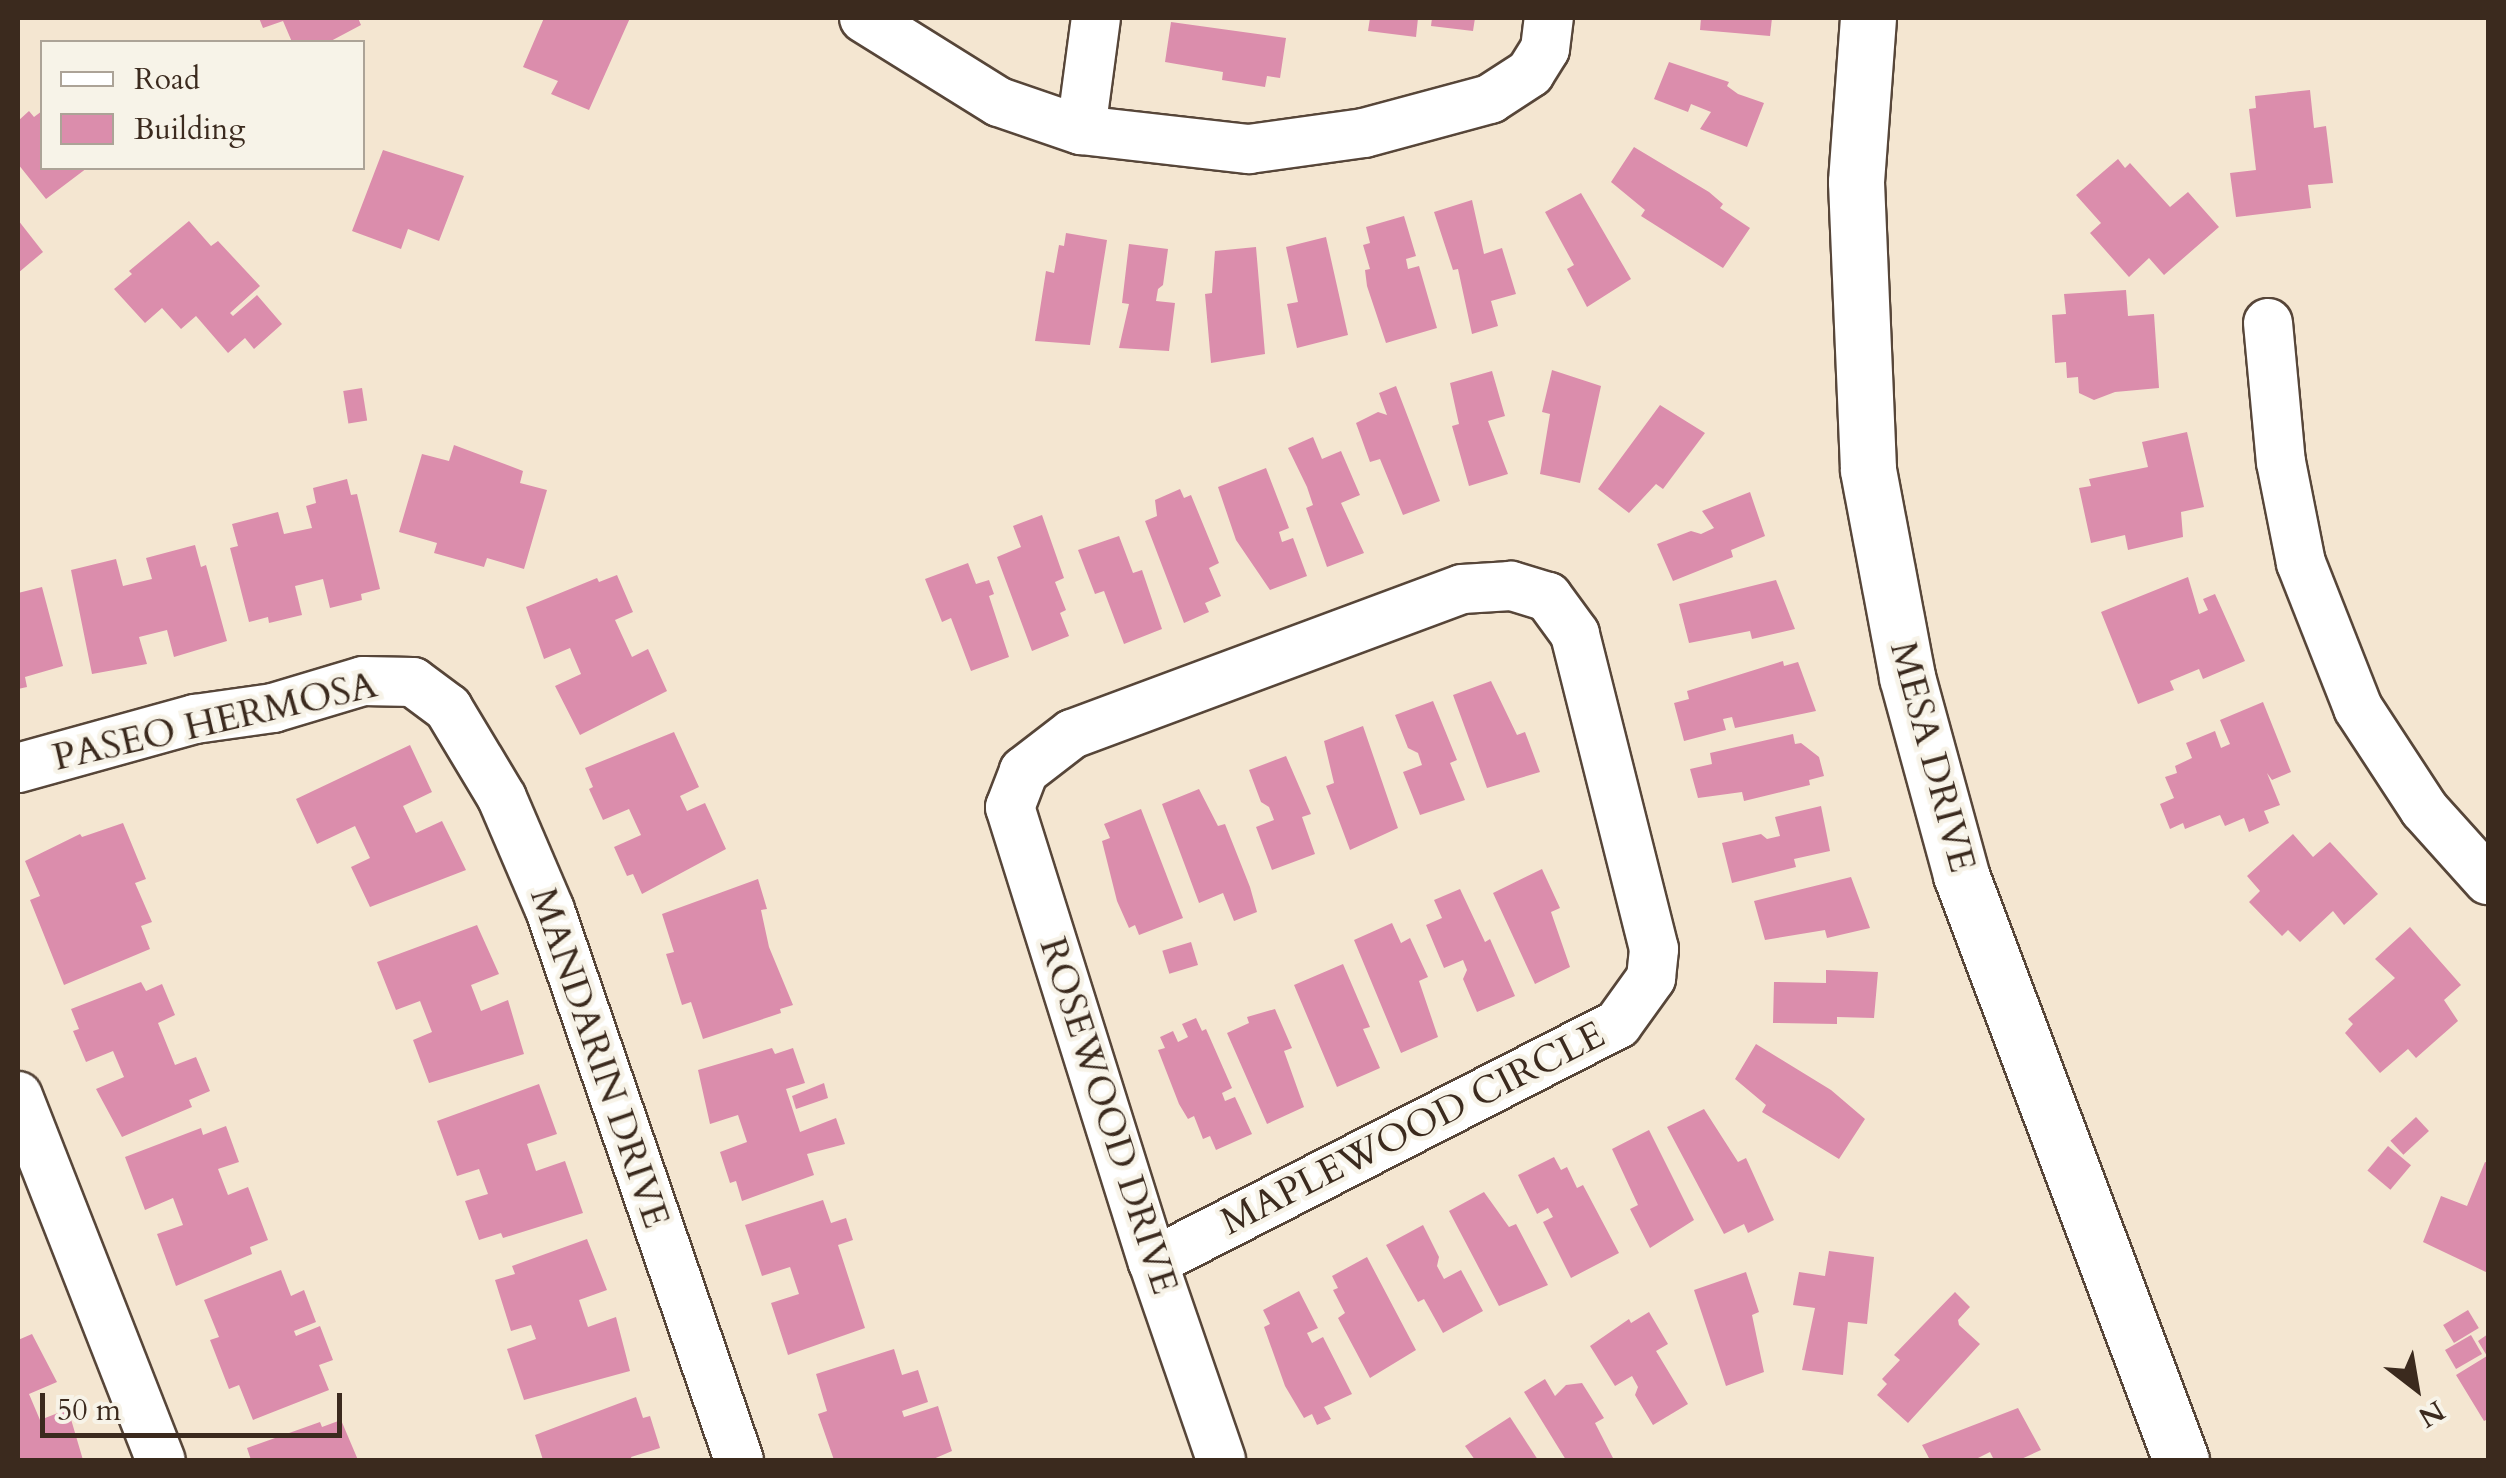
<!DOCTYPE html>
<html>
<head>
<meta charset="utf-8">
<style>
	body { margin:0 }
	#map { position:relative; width:2506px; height:1478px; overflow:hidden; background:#f4e6d1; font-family:Cardo,serif }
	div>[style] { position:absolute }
	.building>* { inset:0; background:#db8dac; transform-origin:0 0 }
	.roads { filter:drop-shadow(2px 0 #574639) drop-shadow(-2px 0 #574639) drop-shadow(0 2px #574639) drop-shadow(0 -2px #574639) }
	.minor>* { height:48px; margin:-24px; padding:0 24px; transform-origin:24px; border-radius:24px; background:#fff }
	.major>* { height:55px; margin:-27.5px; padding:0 27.5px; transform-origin:27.5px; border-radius:27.5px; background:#fff }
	span { translate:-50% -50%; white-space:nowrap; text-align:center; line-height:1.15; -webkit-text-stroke:9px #f7f3e8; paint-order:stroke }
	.street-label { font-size:38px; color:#3b2a1e }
	.frame { position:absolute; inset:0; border:20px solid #3b2a1e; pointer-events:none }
	.legend { position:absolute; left:40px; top:40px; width:325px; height:130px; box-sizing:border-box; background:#f7f3e8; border:2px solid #aca397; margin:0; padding:12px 18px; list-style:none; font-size:30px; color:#3b2a1e }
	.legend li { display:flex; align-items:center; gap:20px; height:50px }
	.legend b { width:50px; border:2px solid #aca397 }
	.north { position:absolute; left:2366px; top:1338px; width:100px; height:100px; -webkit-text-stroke:8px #f7f3e8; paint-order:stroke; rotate:149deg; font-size:28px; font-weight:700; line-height:40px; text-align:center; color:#3b2a1e }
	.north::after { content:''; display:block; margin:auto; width:35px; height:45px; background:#3b2a1e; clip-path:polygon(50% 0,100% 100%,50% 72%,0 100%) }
	.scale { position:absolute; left:40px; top:1393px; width:302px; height:45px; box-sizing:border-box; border:5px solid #3b2a1e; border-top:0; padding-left:12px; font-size:30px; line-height:35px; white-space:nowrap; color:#3b2a1e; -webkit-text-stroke:8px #f7f3e8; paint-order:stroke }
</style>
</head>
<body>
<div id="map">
	<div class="building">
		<div style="clip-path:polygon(259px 18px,358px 18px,361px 25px,329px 42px,292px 42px,283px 21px,263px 28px)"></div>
		<div style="clip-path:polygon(544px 18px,630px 18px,589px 110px,551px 94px,558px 81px,523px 67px)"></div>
		<div style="clip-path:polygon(1370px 18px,1418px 18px,1416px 37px,1368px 31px)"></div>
		<div style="clip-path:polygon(1432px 18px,1475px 18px,1473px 31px,1431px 26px)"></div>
		<div style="clip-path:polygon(1701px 18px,1772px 18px,1770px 36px,1700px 30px)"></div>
		<div style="clip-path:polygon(1171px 22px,1286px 38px,1280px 78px,1267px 76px,1265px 87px,1222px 80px,1223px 72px,1165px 62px)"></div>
		<div style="clip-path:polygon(1669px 62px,1729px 82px,1727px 86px,1738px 94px,1764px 103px,1747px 147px,1700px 129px,1711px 112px,1691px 104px,1688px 112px,1654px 99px)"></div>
		<div style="clip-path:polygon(2310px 90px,2314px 128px,2326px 126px,2333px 183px,2308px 185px,2311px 208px,2236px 217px,2230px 173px,2256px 170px,2249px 109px,2256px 108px,2255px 96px)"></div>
		<div style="clip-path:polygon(29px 111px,34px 117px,42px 111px,42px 168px,87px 168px,46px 199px,18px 164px,18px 121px)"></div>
		<div style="clip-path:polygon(1634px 147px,1709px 192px,1723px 204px,1720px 208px,1750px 228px,1723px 268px,1641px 216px,1645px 210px,1611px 182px)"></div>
		<div style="clip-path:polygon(383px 150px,464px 176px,439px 241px,408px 229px,401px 249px,352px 231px)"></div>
		<div style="clip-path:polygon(2118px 159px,2125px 168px,2130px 163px,2170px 207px,2188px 192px,2219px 227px,2164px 275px,2149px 258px,2129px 277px,2090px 233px,2101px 223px,2076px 195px)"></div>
		<div style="clip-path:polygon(1581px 193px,1631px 279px,1587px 307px,1567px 269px,1574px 265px,1545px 212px)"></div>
		<div style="clip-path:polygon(1472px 200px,1484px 254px,1502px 248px,1516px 294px,1491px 301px,1498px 326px,1472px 334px,1458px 269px,1453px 270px,1434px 212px)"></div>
		<div style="clip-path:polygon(1404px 216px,1416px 256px,1406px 259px,1408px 269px,1419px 266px,1437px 328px,1386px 343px,1367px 286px,1365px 270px,1370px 269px,1363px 245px,1370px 243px,1366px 227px)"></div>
		<div style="clip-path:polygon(18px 220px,43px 252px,18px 273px)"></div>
		<div style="clip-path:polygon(189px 221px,211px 246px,218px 241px,260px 286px,230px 313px,233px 316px,257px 295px,282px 324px,254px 349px,245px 338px,228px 353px,196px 316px,181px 329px,162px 308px,145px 323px,114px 289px,132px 274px,129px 271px)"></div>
		<div style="clip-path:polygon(1066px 233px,1107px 240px,1090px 345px,1035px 341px,1046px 271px,1054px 273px,1059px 245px,1064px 246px)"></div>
		<div style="clip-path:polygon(1326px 237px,1348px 335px,1297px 348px,1287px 304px,1298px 302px,1286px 247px)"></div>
		<div style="clip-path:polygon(1129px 244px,1168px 249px,1163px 285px,1158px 289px,1156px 301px,1175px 303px,1169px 351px,1119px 348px,1129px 304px,1122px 303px)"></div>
		<div style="clip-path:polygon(1256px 247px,1265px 354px,1211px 363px,1205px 294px,1212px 293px,1215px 251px)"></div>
		<div style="clip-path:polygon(2126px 290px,2128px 316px,2154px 314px,2159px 388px,2115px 392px,2094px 400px,2079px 393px,2078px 377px,2067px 378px,2066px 362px,2055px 363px,2052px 315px,2066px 314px,2064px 294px)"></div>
		<div style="clip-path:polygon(1552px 370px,1601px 386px,1580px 483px,1540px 474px,1550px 414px,1542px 412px)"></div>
		<div style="clip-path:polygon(1492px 371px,1505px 416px,1488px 421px,1508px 474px,1469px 486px,1452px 426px,1459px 424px,1450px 383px)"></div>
		<div style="clip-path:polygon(1396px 386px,1440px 501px,1403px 515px,1380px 459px,1370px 462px,1356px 423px,1378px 412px,1387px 415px,1379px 393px)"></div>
		<div style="left:362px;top:388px;width:33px;height:19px;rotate:81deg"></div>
		<div style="clip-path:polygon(1660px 405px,1705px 433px,1663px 489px,1656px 484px,1629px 513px,1598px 489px)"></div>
		<div style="clip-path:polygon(2187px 432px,2204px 507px,2181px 512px,2183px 537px,2128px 550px,2125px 535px,2091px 543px,2079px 488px,2091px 486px,2089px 479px,2148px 467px,2142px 442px)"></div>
		<div style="clip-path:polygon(1313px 437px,1322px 459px,1341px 451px,1360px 495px,1341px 503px,1364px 553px,1327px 567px,1306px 508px,1313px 505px,1307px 487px,1288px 448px)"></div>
		<div style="clip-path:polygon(454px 445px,523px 471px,520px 483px,547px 490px,524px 569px,487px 558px,484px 567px,434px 553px,437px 543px,399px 532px,422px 454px,449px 461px)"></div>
		<div style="clip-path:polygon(1266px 468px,1289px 528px,1279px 532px,1282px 542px,1293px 538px,1307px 576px,1270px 590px,1236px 540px,1218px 487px)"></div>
		<div style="clip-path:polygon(347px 479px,351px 495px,357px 494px,380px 589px,361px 594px,362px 600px,330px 608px,323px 579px,295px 586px,302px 615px,269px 623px,268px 617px,249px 622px,230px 548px,238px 546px,232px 524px,278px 512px,284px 534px,312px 528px,306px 506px,316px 503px,313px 488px)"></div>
		<div style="clip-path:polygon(1180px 489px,1184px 498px,1191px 495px,1219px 563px,1209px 568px,1221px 596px,1205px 603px,1209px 612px,1184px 623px,1145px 521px,1157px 516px,1155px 500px)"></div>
		<div style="clip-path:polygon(1750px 492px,1765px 536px,1731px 550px,1733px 557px,1673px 581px,1657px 544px,1691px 531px,1701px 534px,1714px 528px,1702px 511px)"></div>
		<div style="clip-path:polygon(1042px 515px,1064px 578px,1055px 582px,1066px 610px,1060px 613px,1069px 636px,1032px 651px,997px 557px,1021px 547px,1013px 526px)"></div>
		<div style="clip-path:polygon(1119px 536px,1133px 573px,1142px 570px,1162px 629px,1124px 644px,1104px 591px,1095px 594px,1078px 550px)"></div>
		<div style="clip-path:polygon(195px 545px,201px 567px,206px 565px,227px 641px,174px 657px,167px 630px,139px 637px,147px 664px,92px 674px,71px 570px,116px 559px,123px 586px,152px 579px,146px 558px)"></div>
		<div style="clip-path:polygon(968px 563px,976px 584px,989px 580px,994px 594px,989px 596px,1009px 657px,971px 671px,951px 618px,942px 622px,925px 579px)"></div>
		<div style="clip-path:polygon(617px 575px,633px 612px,615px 620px,632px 657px,648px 649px,667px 691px,580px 735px,555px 686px,581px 674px,570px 648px,544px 659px,526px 607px,597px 578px,599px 582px)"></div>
		<div style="clip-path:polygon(2188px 577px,2199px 614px,2208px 610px,2203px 599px,2215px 594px,2245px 661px,2203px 679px,2199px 669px,2170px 681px,2174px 690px,2138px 704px,2101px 612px)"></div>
		<div style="clip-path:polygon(1776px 580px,1795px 629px,1752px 639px,1750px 631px,1689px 643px,1679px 604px)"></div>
		<div style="clip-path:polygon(42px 587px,63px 666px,25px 677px,27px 687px,18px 689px,18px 593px)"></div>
		<div style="clip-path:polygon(1783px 661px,1784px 666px,1798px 662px,1816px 711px,1735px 728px,1732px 717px,1723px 719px,1726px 730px,1684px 741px,1674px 703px,1689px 699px,1687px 691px)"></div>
		<div style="clip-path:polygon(1491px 681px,1517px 735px,1525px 732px,1540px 772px,1487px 788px,1453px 695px)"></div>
		<div style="clip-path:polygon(1433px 701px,1457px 760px,1450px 763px,1465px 800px,1420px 815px,1403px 772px,1422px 765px,1418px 753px,1408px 748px,1395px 715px)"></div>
		<div style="clip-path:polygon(2263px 702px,2291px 772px,2272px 780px,2267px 773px,2280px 805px,2264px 811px,2269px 823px,2249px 832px,2244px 818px,2225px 826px,2220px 815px,2185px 829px,2183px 823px,2170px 829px,2160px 804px,2174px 798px,2165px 777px,2177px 773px,2175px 766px,2192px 758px,2186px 743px,2215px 731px,2221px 748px,2230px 744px,2220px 720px)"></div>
		<div style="clip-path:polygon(1363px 726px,1398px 828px,1350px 850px,1326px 786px,1334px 783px,1324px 741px)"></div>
		<div style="clip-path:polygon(674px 732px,699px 787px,680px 796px,687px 811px,705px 803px,726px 849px,642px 894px,633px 874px,627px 876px,614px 847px,641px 835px,629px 809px,603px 820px,589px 789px,593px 787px,585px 768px)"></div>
		<div style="clip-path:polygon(1793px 734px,1795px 744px,1801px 743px,1819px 757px,1824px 776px,1809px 780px,1810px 785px,1744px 801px,1742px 792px,1698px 798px,1690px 769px,1712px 764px,1710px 753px)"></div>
		<div style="clip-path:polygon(410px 745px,432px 792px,403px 806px,416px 833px,442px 821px,466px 870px,370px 907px,351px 867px,370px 858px,355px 826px,317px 844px,296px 799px)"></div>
		<div style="clip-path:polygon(1286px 756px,1311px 814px,1302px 817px,1315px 854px,1272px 870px,1256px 827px,1274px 820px,1269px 807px,1261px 802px,1249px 770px)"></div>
		<div style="clip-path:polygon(1199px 789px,1218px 826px,1225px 824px,1250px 887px,1257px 912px,1234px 921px,1223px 893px,1199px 903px,1162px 804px)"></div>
		<div style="clip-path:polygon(1821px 806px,1830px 851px,1794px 859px,1796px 867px,1732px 883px,1722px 843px,1761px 834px,1767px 839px,1780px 836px,1775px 817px)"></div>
		<div style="clip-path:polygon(1141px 809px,1183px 918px,1139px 935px,1135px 925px,1129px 928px,1117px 901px,1102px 841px,1110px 838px,1104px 824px)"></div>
		<div style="clip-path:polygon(123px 823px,146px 879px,135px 883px,152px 922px,141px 926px,150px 949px,64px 985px,30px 900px,40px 896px,25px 861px,80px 834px,82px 837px)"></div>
		<div style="clip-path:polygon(2293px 834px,2313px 857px,2330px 842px,2378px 894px,2344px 925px,2333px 911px,2300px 942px,2288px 930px,2282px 936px,2249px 902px,2260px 891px,2247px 876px)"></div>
		<div style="clip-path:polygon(1542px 869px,1560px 908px,1551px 912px,1570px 967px,1535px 984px,1493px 893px)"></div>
		<div style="clip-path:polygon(1851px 877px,1870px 928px,1827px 938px,1825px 930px,1765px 940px,1754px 901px)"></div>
		<div style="clip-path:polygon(758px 879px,767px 909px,761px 910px,769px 947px,793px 1005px,780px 1009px,781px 1013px,703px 1039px,691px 1002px,682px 1005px,666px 954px,674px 952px,662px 914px)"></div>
		<div style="clip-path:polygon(1460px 889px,1485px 942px,1490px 939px,1515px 996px,1477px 1012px,1463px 979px,1467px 970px,1463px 960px,1444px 968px,1426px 925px,1442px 918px,1434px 900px)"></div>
		<div style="clip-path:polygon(1392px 923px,1401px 943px,1410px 938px,1428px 977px,1419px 981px,1438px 1037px,1401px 1053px,1354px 940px)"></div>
		<div style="clip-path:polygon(477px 925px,499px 974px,471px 985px,481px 1011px,508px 1000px,524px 1054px,429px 1083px,413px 1040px,432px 1032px,420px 1001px,396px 1010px,377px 962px)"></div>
		<div style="clip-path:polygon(2410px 927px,2461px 985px,2444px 1000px,2458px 1021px,2416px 1058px,2408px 1049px,2380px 1073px,2345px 1033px,2353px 1024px,2348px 1019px,2395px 978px,2375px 959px)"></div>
		<div style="left:1191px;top:942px;width:24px;height:30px;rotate:73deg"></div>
		<div style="clip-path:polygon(1343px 964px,1370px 1027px,1363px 1029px,1380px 1068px,1337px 1087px,1294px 985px)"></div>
		<div style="clip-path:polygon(1826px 970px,1878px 972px,1874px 1018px,1837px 1017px,1837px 1024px,1773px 1023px,1774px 982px,1826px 983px)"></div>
		<div style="clip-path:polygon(141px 982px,146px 991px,162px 984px,175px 1015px,158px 1023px,175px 1065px,196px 1057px,210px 1091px,189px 1100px,192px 1107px,122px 1137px,96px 1089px,124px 1077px,113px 1051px,86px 1062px,73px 1031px,79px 1029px,71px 1009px)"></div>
		<div style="clip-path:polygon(1275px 1009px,1292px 1048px,1284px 1051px,1304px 1107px,1267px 1124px,1227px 1033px,1249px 1023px,1247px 1017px)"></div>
		<div style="clip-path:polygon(1196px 1018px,1202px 1031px,1206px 1029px,1232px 1088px,1222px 1093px,1225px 1101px,1235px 1097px,1252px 1134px,1216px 1150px,1210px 1136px,1203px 1139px,1194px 1116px,1188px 1119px,1179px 1104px,1158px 1050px,1165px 1048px,1160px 1037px,1173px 1031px,1178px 1042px,1188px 1037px,1182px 1024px)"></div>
		<div style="clip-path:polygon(1756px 1044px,1831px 1090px,1865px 1119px,1839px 1159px,1762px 1112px,1766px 1105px,1735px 1079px)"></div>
		<div style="clip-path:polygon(772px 1048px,775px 1054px,793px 1048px,805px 1083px,786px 1089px,800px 1132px,836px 1118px,845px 1144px,807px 1154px,814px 1175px,742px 1201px,736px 1181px,730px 1183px,720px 1152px,747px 1142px,738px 1115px,710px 1124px,698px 1070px)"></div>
		<div style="clip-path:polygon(824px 1083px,828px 1098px,796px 1109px,792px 1096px)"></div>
		<div style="clip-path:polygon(539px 1084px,557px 1134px,527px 1144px,536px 1171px,565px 1161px,583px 1213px,503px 1238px,501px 1233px,479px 1240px,465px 1201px,488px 1194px,479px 1169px,457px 1176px,437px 1121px)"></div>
		<div style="clip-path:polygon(1704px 1109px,1738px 1162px,1746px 1158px,1774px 1220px,1748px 1233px,1744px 1224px,1724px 1234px,1667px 1127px)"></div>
		<div style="left:2416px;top:1117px;width:19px;height:35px;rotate:47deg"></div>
		<div style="clip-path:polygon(226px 1126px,239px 1162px,218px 1169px,228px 1195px,248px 1187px,268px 1240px,250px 1247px,252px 1254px,176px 1286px,157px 1234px,183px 1225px,173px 1198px,145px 1210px,125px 1157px,201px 1128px,203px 1135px)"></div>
		<div style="clip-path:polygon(1649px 1130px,1694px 1220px,1650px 1248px,1630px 1209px,1638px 1205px,1612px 1149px)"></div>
		<div style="left:2388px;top:1146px;width:30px;height:32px;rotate:40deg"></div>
		<div style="clip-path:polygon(1554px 1157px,1561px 1170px,1567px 1167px,1577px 1188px,1583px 1185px,1619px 1253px,1571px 1278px,1543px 1222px,1553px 1217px,1548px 1208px,1537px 1214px,1518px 1175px)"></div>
		<div style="clip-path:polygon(2485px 1162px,2488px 1163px,2488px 1273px,2423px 1242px,2441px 1196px,2467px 1206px)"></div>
		<div style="clip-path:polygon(1484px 1192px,1509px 1227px,1516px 1224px,1548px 1285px,1499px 1306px,1449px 1211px)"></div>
		<div style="clip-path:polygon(823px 1200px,831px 1223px,846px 1218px,853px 1240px,838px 1245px,865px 1328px,788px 1355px,771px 1303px,799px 1294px,790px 1267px,762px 1276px,745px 1225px)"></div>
		<div style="clip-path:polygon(1423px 1225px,1439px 1257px,1437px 1266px,1444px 1279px,1461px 1270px,1483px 1311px,1443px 1333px,1424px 1299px,1418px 1302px,1386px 1245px)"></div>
		<div style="clip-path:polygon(587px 1239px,607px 1290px,579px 1300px,588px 1327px,616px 1317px,630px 1371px,524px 1400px,507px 1349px,536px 1339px,531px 1325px,511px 1331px,495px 1280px,515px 1274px,512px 1266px)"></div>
		<div style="clip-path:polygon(1829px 1251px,1874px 1257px,1867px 1324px,1848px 1322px,1843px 1375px,1802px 1370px,1815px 1308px,1793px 1305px,1799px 1272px,1825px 1276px)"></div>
		<div style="clip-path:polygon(1367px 1257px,1416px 1350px,1370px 1378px,1338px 1318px,1345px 1313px,1333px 1290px,1338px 1288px,1332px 1276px)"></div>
		<div style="clip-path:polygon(281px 1270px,291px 1296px,304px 1290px,316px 1322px,294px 1331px,296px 1336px,320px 1326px,333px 1360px,319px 1365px,329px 1390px,253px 1420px,239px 1385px,229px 1389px,210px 1340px,219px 1337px,204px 1300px)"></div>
		<div style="clip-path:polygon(1746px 1272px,1759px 1312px,1752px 1315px,1764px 1372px,1726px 1386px,1694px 1290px)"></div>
		<div style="clip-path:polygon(1299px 1291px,1318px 1328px,1307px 1333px,1312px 1343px,1323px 1337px,1352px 1394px,1324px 1407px,1331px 1419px,1317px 1425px,1312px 1414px,1304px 1418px,1285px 1386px,1264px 1327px,1270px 1324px,1263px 1310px)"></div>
		<div style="clip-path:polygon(1955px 1292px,1970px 1307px,1958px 1320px,1959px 1325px,1980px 1344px,1908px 1423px,1877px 1395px,1887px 1384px,1882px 1379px,1900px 1360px,1894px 1355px)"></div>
		<div style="left:2468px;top:1310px;width:21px;height:29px;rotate:59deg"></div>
		<div style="clip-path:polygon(1649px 1312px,1668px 1344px,1656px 1351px,1688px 1404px,1653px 1425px,1635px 1395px,1638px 1387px,1632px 1376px,1615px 1386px,1590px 1346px,1629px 1319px,1631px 1323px)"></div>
		<div style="clip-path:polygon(32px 1334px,57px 1382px,29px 1394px,40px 1420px,68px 1409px,83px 1460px,18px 1460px,18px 1340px)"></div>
		<div style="clip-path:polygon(2488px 1334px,2488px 1419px,2484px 1421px,2456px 1375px,2487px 1356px,2478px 1341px)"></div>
		<div style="left:2471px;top:1335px;width:22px;height:30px;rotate:60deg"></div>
		<div style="clip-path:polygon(894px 1349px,902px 1375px,918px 1370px,928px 1402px,902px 1411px,904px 1417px,938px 1406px,952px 1451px,931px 1460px,834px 1460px,818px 1414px,827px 1411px,816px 1374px)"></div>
		<div style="clip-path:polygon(1545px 1379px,1555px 1396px,1566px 1385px,1582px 1383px,1604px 1418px,1595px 1423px,1614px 1460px,1566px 1460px,1524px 1392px)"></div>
		<div style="clip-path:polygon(636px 1397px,643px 1418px,650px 1416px,660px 1448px,631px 1457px,632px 1460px,543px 1460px,535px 1435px)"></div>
		<div style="clip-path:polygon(2018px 1408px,2041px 1450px,2019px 1460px,1989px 1460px,1993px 1458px,1990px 1452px,1974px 1460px,1930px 1460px,1922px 1445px)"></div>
		<div style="clip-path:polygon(1510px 1417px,1538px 1460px,1475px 1460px,1465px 1446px)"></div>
		<div style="clip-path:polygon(341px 1420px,358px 1460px,251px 1460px,247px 1448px,320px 1422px,322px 1427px)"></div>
	</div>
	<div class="roads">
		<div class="minor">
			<div style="left:864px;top:18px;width:159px;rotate:31.9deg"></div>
			<div style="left:999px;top:102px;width:87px;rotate:18.9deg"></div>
			<div style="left:1081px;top:130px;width:169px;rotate:6.5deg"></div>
			<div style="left:1249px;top:149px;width:116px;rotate:-7.9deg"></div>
			<div style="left:1364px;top:133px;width:131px;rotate:-15.1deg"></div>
			<div style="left:1490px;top:99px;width:48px;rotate:-33deg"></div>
			<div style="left:1530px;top:73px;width:28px;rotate:-58deg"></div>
			<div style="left:1545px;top:49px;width:31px;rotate:-83deg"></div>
			<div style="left:1081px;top:130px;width:113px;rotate:-82.4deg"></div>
			<div style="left:2268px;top:323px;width:140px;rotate:84.7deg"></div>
			<div style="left:2281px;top:462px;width:103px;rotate:78.8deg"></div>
			<div style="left:2301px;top:563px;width:156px;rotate:68.5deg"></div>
			<div style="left:2358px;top:708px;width:121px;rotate:56.8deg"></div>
			<div style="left:2424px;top:809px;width:96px;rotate:48deg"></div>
			<div style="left:18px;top:768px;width:184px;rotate:-15.5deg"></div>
			<div style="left:195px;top:719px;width:79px;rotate:-8deg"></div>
			<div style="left:273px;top:708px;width:94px;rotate:-16.7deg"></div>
			<div style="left:363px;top:681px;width:50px;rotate:1.1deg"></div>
			<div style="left:413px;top:682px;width:44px;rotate:36.6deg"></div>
			<div style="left:448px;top:708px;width:105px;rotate:59deg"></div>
			<div style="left:502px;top:798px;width:122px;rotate:66.8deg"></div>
			<div style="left:550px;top:910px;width:582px;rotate:71.04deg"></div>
			<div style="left:18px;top:1096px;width:391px;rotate:68.6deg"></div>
			<div style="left:1153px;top:1262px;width:522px;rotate:-27.1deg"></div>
			<div style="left:1618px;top:1024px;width:57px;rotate:-54.3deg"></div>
			<div style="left:1651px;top:978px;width:29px;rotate:-84deg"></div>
			<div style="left:1654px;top:949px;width:325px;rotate:-104.1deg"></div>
			<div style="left:1575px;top:634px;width:46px;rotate:-126.1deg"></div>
			<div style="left:1548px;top:597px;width:39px;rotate:-163deg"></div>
			<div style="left:1511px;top:586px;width:49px;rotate:176.5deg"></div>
			<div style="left:1462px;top:589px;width:416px;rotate:159.6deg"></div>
			<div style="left:1072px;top:734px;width:61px;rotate:142.4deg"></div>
			<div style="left:1024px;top:771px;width:39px;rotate:111deg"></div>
			<div style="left:1010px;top:807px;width:477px;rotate:72.6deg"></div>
			<div style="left:1153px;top:1262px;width:209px;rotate:71deg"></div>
		</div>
		<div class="major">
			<div style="left:1868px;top:18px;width:164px;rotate:94.2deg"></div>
			<div style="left:1856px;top:182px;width:288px;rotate:87.6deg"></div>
			<div style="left:1868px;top:470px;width:211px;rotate:79.3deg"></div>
			<div style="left:1907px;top:677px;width:205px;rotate:74.7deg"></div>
			<div style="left:1961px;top:875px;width:625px;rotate:69.39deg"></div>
		</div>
	</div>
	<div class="street-label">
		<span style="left:215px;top:722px;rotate:-13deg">PASEO HERMOSA</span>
		<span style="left:1932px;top:757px;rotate:75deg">MESA DRIVE</span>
		<span style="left:599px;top:1058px;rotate:71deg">MANDARIN DRIVE</span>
		<span style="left:1108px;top:1116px;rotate:72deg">ROSEWOOD DRIVE</span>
		<span style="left:1413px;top:1129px;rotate:-27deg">MAPLEWOOD CIRCLE</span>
	</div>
	<div class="frame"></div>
	<ul class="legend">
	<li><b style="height:12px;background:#fff"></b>Road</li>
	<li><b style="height:28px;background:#db8dac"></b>Building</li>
	</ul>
	<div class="north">N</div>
	<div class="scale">50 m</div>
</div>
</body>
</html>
